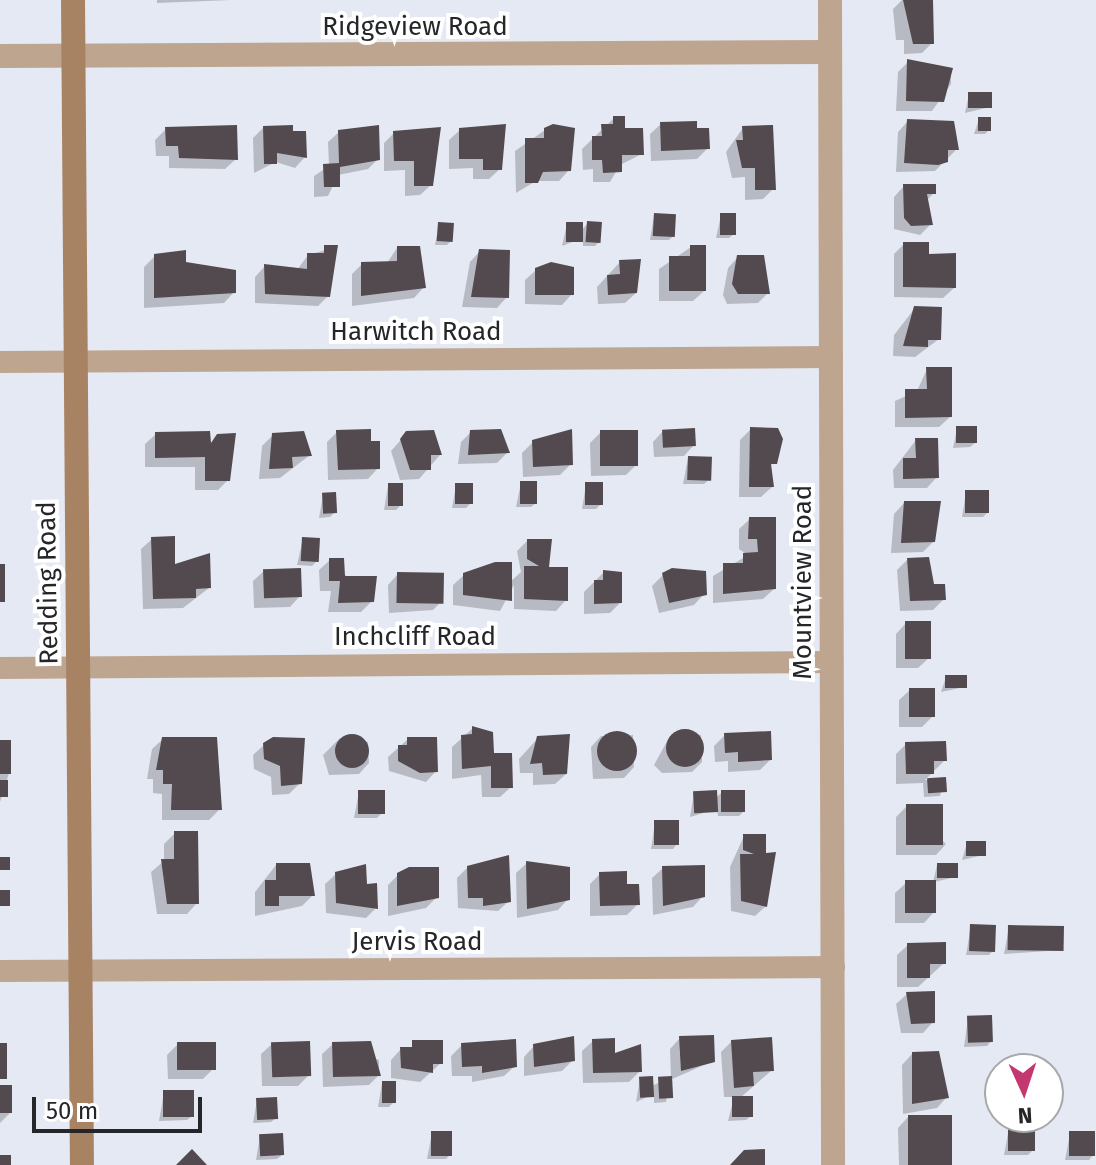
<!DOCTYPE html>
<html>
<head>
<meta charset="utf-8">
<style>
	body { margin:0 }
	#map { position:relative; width:1096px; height:1165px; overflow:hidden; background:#e5e9f3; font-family:"Fira Sans",sans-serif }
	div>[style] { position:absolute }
	.shadow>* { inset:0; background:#0003 }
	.building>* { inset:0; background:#524a4e; transform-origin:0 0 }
	.round { border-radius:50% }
	.minor>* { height:22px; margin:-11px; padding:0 11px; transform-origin:11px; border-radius:11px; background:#bea58f }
	.tertiary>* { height:24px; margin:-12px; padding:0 12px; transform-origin:12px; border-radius:12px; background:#bea58f }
	.secondary>* { height:24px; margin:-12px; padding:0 12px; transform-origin:12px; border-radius:12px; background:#a88363 }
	span { translate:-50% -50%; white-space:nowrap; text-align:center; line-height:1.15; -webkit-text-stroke:8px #fff; paint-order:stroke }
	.street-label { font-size:26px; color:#242629 }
	.north { position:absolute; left:984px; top:1053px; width:80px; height:80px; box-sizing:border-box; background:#fff; border:2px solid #a7a8a9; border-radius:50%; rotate:177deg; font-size:22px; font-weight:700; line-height:32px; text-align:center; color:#242629 }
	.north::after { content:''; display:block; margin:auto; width:28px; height:36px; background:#c33870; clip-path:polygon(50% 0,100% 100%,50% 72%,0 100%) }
	.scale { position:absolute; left:32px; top:1097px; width:170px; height:36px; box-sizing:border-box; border:4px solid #242629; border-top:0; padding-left:10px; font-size:24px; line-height:28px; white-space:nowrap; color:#242629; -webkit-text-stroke:6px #fff; paint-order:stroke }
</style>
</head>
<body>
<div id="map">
	<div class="shadow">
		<div style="clip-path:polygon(157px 0,231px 0,157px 3px)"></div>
		<div style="clip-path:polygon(902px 0,931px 0,932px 43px,922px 53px,904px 54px,904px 40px,896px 40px,893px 9px)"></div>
		<div style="clip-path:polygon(908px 62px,951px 70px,951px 84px,932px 111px,896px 111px,898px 72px)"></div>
		<div style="clip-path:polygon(969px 94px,990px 107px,965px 113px)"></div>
		<div style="clip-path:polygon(614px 118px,642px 154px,620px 165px,610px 182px,593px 182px,593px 169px,583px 170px,582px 149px)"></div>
		<div style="clip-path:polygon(979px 119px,990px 129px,985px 134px,974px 134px)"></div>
		<div style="clip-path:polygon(908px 121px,953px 123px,957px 149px,935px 171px,896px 172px,898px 132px)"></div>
		<div style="clip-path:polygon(661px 124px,695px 130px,708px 148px,697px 159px,651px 161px,650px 134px)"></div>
		<div style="clip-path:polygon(263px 128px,305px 157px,295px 168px,276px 162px,254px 173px,253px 138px)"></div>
		<div style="clip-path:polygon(743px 128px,773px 189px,763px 199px,745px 200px,745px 177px,732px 178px,726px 152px)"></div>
		<div style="clip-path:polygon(166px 129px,236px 159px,225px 169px,169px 168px,169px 156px,156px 156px,155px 140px)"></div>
		<div style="clip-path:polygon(439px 129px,431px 185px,420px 195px,405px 196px,405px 170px,384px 171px,384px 143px,394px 133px)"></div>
		<div style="clip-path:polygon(460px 130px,500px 169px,489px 179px,473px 179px,473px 168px,449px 169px,449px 140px)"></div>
		<div style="clip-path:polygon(545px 130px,569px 170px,559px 181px,536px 181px,516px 193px,515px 151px)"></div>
		<div style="clip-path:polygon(339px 132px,378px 159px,368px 169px,338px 175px,328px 196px,314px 197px,314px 176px,329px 166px,328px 142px)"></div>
		<div style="clip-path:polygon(904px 186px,934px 193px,926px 201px,930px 225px,920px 235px,894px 229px,894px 197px)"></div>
		<div style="clip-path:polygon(654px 215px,674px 235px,669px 240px,650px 240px)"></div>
		<div style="clip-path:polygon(721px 215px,734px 234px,729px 238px,716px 238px)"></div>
		<div style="clip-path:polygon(588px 223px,600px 241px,595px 246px,583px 246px,583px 238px,562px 246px,567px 224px,581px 231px)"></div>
		<div style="clip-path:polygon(439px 224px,452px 240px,447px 245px,435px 245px)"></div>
		<div style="clip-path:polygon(904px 244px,927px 256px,954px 288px,943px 298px,894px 297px,894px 254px)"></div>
		<div style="clip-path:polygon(336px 247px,328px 296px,318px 306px,255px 303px,255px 277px,265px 266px,297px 270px,308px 255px)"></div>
		<div style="clip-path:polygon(691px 247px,704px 291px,693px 301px,659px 301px,659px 269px)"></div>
		<div style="clip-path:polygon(397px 248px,424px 287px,414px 298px,352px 306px,352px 274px,362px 264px,387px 263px)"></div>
		<div style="clip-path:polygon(480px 251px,507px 297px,497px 308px,462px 307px,470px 262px)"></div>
		<div style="clip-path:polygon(155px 256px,184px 264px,234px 292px,224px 303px,144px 308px,144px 267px)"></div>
		<div style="clip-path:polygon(738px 257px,768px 293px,758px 303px,727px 304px,723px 295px,728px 268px)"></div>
		<div style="clip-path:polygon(620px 262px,636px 293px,625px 303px,598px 304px,597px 287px)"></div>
		<div style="clip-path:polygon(536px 270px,572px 294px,562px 305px,525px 304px,525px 280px)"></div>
		<div style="clip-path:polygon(915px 308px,939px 339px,915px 357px,893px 356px,894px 335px)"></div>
		<div style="clip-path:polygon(927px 369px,950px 417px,939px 427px,895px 427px,895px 401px,917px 391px)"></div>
		<div style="clip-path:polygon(751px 429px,781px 440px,769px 471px,772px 487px,761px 497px,739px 497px,740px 440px)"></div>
		<div style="clip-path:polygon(957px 429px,975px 443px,970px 447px,953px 448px)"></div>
		<div style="clip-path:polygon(570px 431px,571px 464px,560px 475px,523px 477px,522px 453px,533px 442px)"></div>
		<div style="clip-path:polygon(663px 431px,694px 445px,684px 456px,654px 457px,653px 442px)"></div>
		<div style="clip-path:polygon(337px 432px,378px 468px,368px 479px,328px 480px,327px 442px)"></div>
		<div style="clip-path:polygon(471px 432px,507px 453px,497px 463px,458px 464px,461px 442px)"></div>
		<div style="clip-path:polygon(601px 432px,636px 465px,626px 475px,591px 476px,590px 443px)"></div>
		<div style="clip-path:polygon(407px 433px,440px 455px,419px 479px,400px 480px,391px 451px)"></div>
		<div style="clip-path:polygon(156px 434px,209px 445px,218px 436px,228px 480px,218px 490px,195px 490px,195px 467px,145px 467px,145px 444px)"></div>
		<div style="clip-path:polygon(273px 435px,310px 455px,280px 478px,259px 479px,262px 446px)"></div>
		<div style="clip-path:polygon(916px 440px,937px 477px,927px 488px,894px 488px,893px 470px)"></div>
		<div style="clip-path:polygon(688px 458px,709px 480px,704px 484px,683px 484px)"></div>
		<div style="clip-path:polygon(521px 483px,536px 503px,531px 507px,516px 507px)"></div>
		<div style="clip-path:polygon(586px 484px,601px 504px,596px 509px,582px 509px)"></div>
		<div style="clip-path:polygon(456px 485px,471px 503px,466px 508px,452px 508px)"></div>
		<div style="clip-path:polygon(388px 486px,401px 505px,396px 510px,384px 510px)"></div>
		<div style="clip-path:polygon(966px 492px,988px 512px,983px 517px,962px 517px)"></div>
		<div style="clip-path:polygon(323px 495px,335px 512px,330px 517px,319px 518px)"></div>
		<div style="clip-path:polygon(904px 503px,934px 541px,923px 552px,891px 553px,894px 514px)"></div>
		<div style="clip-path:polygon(750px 519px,774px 519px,774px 589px,763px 599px,713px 603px,713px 576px,748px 555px,739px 549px,739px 529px)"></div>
		<div style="clip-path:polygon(152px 539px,174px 567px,209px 588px,183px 608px,143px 609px,141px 549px)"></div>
		<div style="clip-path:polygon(303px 539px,317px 561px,312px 566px,297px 565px)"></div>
		<div style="clip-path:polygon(527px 541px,566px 600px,556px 611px,514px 609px,514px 585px,500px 611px,453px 605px,453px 585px,464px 575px,510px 582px,521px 572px,517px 551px)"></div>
		<div style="clip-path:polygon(330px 560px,372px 601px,361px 612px,328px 612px,331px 591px,320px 591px,319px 570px)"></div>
		<div style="clip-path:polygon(907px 560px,944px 599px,933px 610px,900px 611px,897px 570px)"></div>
		<div style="clip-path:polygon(264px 571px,300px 596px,290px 607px,254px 608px,253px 581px)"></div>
		<div style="clip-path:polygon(604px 572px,620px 603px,610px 613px,584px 614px,584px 592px)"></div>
		<div style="clip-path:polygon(398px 574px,443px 600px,433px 610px,389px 613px,388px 585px)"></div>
		<div style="clip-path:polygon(663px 575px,704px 594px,694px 605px,659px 613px,652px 586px)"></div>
		<div style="clip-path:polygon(906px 623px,929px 658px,918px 668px,896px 668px,896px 634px)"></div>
		<div style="clip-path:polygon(946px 677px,965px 687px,941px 692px)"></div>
		<div style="clip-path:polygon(910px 690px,933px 716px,922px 727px,899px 727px,899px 700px)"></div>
		<div style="clip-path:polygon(473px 728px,511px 787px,500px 797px,482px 797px,481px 775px,452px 779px,452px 747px)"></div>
		<div style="clip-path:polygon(633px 735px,634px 767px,624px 778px,593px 779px,591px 747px,601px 736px)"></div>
		<div style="clip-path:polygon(701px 735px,702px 762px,692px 772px,662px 773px,654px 765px,670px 736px)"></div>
		<div style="clip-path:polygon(725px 735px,770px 760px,760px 770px,728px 772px,728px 761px,715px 762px,714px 746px)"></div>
		<div style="clip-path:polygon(340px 738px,368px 742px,369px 763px,359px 774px,329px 775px,323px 755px)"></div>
		<div style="clip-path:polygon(538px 738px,566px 774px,555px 784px,533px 785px,533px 773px,520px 773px,519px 759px)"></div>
		<div style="clip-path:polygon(163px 739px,220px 809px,209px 820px,162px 820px,162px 794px,153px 793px,153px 779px,147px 779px,152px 749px)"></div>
		<div style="clip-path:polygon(408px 739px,436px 771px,426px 782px,389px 771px,388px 757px)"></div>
		<div style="clip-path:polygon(0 742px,9px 773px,0 802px)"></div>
		<div style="clip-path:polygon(906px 744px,945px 760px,925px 780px,944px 779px,940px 796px,924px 797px,923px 783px,896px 784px,896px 754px)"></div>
		<div style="clip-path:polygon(264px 745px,300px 783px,289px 794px,272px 795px,271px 777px,254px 769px,253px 755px)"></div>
		<div style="clip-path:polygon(359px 792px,382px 813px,377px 818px,354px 818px)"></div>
		<div style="clip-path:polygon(722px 792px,744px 811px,739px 816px,718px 816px,717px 809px,690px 817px,694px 793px,715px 799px)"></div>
		<div style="clip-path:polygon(907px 806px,946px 844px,936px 855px,896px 855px,896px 817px)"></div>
		<div style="clip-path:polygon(655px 823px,677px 844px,673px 849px,651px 849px)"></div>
		<div style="clip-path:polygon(175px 833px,197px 903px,187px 914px,157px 914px,151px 872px,164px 861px,164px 844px)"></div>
		<div style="clip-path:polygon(744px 836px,764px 836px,766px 906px,755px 916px,731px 911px,730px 867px)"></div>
		<div style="clip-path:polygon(967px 843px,984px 855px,962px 860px)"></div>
		<div style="clip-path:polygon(527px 863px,540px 863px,568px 899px,558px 910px,517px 918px,516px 873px)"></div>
		<div style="clip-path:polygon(276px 865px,313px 895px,302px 906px,255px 916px,255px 892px)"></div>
		<div style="clip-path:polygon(937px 865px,956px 877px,934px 882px,934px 912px,924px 923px,895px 923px,895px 893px,906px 883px,933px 882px)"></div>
		<div style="clip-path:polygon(468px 867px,509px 901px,498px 911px,458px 908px,457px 878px)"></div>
		<div style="clip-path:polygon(663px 868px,703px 896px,693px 907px,653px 915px,652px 878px)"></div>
		<div style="clip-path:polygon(336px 874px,365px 886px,376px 908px,366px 918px,326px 913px,325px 884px)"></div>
		<div style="clip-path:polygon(600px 874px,625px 886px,638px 904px,627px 915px,590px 916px,590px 884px)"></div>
		<div style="clip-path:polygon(398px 875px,437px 897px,426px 908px,388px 916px,388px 885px)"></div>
		<div style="clip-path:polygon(971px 926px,993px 951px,989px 955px,966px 955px)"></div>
		<div style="clip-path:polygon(1009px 928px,1062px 950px,1004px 954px)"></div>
		<div style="clip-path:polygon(908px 945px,944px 963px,918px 987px,897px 987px,897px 955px)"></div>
		<div style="clip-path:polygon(907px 994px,933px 1022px,923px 1033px,901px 1033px,896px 1004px)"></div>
		<div style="clip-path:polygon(968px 1018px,991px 1041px,987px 1046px,964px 1047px)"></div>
		<div style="clip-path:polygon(680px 1038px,713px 1061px,670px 1080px,666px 1102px,654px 1103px,654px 1094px,636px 1102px,640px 1079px,651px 1086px,671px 1078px,670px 1049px)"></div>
		<div style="clip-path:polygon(593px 1041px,613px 1056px,640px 1071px,629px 1082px,583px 1083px,582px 1051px)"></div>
		<div style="clip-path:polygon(732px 1041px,772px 1070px,740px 1098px,751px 1116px,746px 1120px,728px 1121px,734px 1097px,724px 1097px,721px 1052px)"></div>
		<div style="clip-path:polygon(178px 1044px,214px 1068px,203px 1079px,168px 1079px,167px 1055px)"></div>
		<div style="clip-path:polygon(272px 1044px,309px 1075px,298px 1086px,262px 1086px,261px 1054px)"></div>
		<div style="clip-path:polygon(333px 1044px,379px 1060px,379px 1075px,369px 1085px,323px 1087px,322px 1054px)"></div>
		<div style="clip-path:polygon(462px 1045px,515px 1066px,504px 1076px,472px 1082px,472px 1076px,452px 1076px,451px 1056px)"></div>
		<div style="clip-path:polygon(534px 1046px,573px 1060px,562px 1071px,524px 1076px,524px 1057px)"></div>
		<div style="clip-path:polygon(401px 1049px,441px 1063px,420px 1082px,391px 1078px,391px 1060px)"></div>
		<div style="clip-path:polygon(912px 1054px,947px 1097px,937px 1108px,903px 1114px,902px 1065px)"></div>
		<div style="clip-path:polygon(382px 1083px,394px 1102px,389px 1107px,378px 1107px)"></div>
		<div style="clip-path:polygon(0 1087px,11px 1112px,0 1123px)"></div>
		<div style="clip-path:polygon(164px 1092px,192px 1116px,187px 1120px,159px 1121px)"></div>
		<div style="clip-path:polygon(257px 1100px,276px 1118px,271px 1122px,253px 1123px)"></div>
		<div style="clip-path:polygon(908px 1117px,951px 1165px,899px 1165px,898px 1128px)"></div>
		<div style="clip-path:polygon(1009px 1128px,1033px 1150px,1028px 1155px,1004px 1155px)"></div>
		<div style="clip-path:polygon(432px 1133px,451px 1154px,446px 1159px,427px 1159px)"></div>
		<div style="clip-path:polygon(1070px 1134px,1093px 1155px,1089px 1160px,1065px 1160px)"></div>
		<div style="clip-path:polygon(260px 1136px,282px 1155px,277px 1159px,256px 1160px)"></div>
	</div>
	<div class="building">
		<div style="clip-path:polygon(903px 0,933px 0,934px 44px,913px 44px)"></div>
		<div style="clip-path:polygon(907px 59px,953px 68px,944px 102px,906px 101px)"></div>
		<div style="left:992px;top:92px;width:16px;height:24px;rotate:90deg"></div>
		<div style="clip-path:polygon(613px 116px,625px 116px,625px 128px,643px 128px,644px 155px,622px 155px,622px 172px,603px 173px,602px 160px,592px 160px,592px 136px,602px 136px,601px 124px,613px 124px)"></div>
		<div style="left:978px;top:117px;width:13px;height:14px"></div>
		<div style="clip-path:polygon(907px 119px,954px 121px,959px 150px,948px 150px,948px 162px,938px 165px,904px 163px)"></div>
		<div style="clip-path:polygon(697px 121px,697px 128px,709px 128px,710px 149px,661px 151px,660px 122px)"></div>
		<div style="clip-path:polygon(506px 124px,502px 170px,483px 170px,483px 159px,459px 159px,459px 128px)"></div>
		<div style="clip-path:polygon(553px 124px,575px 128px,571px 171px,543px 172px,538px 183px,525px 183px,525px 138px,544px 138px,544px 128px)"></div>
		<div style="clip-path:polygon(237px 125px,238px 160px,179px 158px,178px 146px,166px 146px,165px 127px)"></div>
		<div style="clip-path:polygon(293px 125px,293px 131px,306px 131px,307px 158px,277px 153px,277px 164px,264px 164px,263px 126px)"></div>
		<div style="clip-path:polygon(379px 125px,380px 160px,340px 167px,340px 187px,324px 187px,323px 164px,339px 163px,338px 130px)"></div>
		<div style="clip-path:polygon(773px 125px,776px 190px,755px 190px,755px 168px,742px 168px,736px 140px,743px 140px,742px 126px)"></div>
		<div style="clip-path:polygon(441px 127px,433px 186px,414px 186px,414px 161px,394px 161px,393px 131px)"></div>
		<div style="clip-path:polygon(903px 184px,936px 184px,936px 194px,927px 194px,933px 225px,911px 226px,904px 218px)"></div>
		<div style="left:654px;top:213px;width:22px;height:23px;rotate:3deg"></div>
		<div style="left:720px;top:213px;width:16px;height:22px"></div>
		<div style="left:587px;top:221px;width:15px;height:21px;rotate:4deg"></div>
		<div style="left:438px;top:222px;width:16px;height:19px;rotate:4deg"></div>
		<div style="left:566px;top:222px;width:17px;height:20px"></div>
		<div style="clip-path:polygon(903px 242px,929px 242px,929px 254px,956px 253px,956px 288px,903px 287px)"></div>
		<div style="clip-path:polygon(324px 245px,338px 245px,330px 297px,265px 294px,264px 264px,307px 269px,307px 253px,324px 253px)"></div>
		<div style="clip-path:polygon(690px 245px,706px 245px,706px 291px,669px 291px,669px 256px,690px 256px)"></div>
		<div style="clip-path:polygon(397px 246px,420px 246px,426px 288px,361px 296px,361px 262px,397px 261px)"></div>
		<div style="clip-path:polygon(479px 249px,510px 250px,509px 298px,471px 297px)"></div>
		<div style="clip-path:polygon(186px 250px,186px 262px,236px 270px,236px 293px,154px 298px,154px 254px)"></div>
		<div style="clip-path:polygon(737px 255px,764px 255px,770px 294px,738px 294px,732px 284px)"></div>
		<div style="clip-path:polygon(641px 259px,637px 293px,608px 295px,607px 275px,620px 274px,619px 260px)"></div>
		<div style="clip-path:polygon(551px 262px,574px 267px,574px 295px,535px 295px,535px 268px)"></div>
		<div style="clip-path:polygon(914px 306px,942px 307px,941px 340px,928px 340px,928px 347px,903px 346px)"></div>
		<div style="clip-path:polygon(926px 367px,952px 367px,952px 417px,905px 418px,905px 389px,927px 389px)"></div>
		<div style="left:977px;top:426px;width:17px;height:21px;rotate:90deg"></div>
		<div style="clip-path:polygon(750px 427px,778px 428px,783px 439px,777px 464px,771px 464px,774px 487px,749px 487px)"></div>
		<div style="left:695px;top:428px;width:18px;height:33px;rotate:87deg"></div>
		<div style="clip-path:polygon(371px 429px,371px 441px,380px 441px,380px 469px,338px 470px,336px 430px)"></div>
		<div style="clip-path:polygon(501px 429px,510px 453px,468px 455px,470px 430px)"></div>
		<div style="clip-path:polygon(572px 429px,573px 465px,533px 467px,532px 440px)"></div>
		<div style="clip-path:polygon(434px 430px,442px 455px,431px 455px,431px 470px,410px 470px,400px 439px,406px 431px)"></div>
		<div style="left:600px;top:430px;width:38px;height:36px"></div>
		<div style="clip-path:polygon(210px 431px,211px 443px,217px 434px,236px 433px,230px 481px,205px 481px,205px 457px,155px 458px,155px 432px)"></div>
		<div style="clip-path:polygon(304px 431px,312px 456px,292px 457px,293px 468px,269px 469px,272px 433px)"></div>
		<div style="clip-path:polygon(915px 438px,938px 438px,939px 478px,903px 479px,903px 458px,916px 458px)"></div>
		<div style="left:688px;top:456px;width:24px;height:24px;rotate:2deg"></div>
		<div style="left:520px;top:481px;width:17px;height:23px"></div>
		<div style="left:585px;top:482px;width:18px;height:23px"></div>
		<div style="left:403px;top:483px;width:23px;height:15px;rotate:90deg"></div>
		<div style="left:455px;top:483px;width:18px;height:21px"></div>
		<div style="left:965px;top:490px;width:24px;height:23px"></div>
		<div style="left:336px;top:492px;width:21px;height:14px;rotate:87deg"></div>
		<div style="clip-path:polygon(904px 501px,941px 501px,935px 542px,901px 543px)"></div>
		<div style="clip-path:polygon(749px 517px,776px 517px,776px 589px,723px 594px,723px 563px,743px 563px,743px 553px,758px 552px,757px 539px,748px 539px)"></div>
		<div style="clip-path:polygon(175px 536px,175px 564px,210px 553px,211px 588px,196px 589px,196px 598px,153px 599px,151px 537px)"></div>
		<div style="left:302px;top:537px;width:18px;height:24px;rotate:3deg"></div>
		<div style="clip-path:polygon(527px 539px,552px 539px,549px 567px,568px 567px,568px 601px,524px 599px,524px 566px,539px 566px,527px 559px)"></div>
		<div style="clip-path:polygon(929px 557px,934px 584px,945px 584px,946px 600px,910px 601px,907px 558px)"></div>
		<div style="clip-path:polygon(329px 558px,344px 558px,345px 576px,377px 576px,374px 602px,338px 603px,340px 581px,329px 581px)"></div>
		<div style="clip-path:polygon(495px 562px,512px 562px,512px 601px,463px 595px,463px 573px)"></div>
		<div style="left:0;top:564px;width:5px;height:38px"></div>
		<div style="left:301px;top:568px;width:29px;height:38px;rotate:88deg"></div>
		<div style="clip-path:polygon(672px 568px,706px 571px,707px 595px,669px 603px,662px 573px)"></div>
		<div style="clip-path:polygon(603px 570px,622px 572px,622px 603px,594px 604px,594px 580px,603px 580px)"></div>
		<div style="left:397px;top:572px;width:47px;height:31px;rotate:1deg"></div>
		<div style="left:905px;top:621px;width:26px;height:38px"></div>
		<div style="left:945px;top:675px;width:22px;height:13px"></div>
		<div style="left:909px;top:688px;width:26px;height:29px"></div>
		<div style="clip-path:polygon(472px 726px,493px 732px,494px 753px,512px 753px,513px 788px,491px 788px,491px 766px,462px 769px,461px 735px,472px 734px)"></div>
		<div class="round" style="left:666px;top:729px;width:38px;height:38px"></div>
		<div class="round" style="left:597px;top:731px;width:40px;height:40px"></div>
		<div style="clip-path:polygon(771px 731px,772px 760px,738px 762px,738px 752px,725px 753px,724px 733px)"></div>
		<div class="round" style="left:335px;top:734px;width:34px;height:34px"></div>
		<div style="clip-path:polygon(570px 734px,567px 774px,543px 775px,542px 763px,530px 764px,537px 736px)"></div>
		<div style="clip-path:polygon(162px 737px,217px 737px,222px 810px,171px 810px,172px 784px,163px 784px,163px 770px,156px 770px)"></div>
		<div style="clip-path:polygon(273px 737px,305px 738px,302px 784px,281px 786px,280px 766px,264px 759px,263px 743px)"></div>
		<div style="clip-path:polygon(407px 737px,437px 737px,438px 772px,420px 773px,398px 761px,398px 745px,407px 745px)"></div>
		<div style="left:0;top:740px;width:11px;height:34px"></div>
		<div style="clip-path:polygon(946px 741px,947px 761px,934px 761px,934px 774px,906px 774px,905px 742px)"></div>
		<div style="left:946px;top:777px;width:15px;height:19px;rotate:86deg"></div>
		<div style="left:0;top:780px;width:8px;height:17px"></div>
		<div style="left:358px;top:790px;width:27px;height:24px"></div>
		<div style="left:717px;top:790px;width:22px;height:24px;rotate:87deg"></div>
		<div style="left:721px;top:790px;width:24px;height:22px"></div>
		<div style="left:906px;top:804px;width:37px;height:41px"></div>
		<div style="left:679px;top:820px;width:25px;height:25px;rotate:90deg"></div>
		<div style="clip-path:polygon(174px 831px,198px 831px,199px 904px,167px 904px,161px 859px,174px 859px)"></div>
		<div style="clip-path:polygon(743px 834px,766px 834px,766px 853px,776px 852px,767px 907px,741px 901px,740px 854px,754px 854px,743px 850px)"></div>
		<div style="left:966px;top:841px;width:20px;height:15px"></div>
		<div style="clip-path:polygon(509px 855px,511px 902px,483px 906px,483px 898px,468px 898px,467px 866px)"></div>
		<div style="left:10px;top:857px;width:13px;height:10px;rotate:90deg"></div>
		<div style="clip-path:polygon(526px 861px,570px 867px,570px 900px,527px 909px)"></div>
		<div style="clip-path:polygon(276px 863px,310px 863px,315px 896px,279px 896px,279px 906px,265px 906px,265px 880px,276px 880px)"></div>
		<div style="left:937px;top:863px;width:21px;height:15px"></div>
		<div style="clip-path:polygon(366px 864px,367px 884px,377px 883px,378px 909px,336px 903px,335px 872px)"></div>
		<div style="clip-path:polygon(705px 865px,705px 897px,663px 906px,662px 866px)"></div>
		<div style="clip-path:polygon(409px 867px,439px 867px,439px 898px,397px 906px,397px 873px)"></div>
		<div style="clip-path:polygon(627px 871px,627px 884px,639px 884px,640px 905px,600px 906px,599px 872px)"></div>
		<div style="left:936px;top:880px;width:33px;height:31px;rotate:90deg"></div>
		<div style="left:0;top:890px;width:10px;height:16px"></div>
		<div style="left:970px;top:924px;width:26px;height:27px;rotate:2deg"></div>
		<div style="left:1008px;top:925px;width:56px;height:25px;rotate:1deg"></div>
		<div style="clip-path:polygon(946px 942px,946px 964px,930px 964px,930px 978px,907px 978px,907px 943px)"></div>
		<div style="clip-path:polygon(935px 991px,935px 1023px,911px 1024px,906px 992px)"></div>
		<div style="left:992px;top:1015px;width:27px;height:25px;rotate:88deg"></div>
		<div style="clip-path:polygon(714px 1035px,715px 1062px,681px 1071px,679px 1036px)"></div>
		<div style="clip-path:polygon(574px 1036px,575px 1061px,534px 1067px,533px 1044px)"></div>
		<div style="clip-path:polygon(772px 1037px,774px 1071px,753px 1072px,754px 1086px,734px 1088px,731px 1040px)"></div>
		<div style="clip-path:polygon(615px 1038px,615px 1053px,641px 1044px,642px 1072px,593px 1073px,592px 1039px)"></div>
		<div style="clip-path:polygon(516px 1039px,517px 1067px,482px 1073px,482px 1066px,462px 1067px,461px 1043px)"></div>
		<div style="clip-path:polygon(412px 1040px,443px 1040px,443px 1064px,433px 1064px,433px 1073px,401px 1068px,400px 1047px,412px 1047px)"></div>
		<div style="left:310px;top:1041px;width:35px;height:39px;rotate:88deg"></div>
		<div style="clip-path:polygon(371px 1041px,381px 1076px,333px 1077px,332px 1042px)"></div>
		<div style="left:177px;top:1042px;width:39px;height:28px"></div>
		<div style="left:0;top:1043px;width:7px;height:36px"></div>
		<div style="clip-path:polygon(939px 1051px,949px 1098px,912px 1104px,912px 1052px)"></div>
		<div style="left:653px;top:1076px;width:21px;height:14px;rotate:87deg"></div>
		<div style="left:672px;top:1076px;width:22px;height:14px;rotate:87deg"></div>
		<div style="left:382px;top:1081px;width:14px;height:22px"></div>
		<div style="left:0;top:1085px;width:12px;height:28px"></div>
		<div style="left:163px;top:1090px;width:31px;height:27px"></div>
		<div style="left:732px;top:1096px;width:21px;height:21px"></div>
		<div style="left:277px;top:1097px;width:22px;height:21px;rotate:87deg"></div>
		<div style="left:908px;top:1115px;width:44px;height:50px"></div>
		<div style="left:1035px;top:1125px;width:26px;height:27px;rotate:90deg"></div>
		<div style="left:431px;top:1131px;width:21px;height:25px"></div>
		<div style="left:1095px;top:1131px;width:25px;height:26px;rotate:90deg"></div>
		<div style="left:283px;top:1133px;width:22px;height:24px;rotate:87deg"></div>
		<div style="clip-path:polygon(192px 1149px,207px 1165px,176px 1165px)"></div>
		<div style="clip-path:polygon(765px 1149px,765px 1165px,730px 1165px,744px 1150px)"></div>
		<div style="left:0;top:1155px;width:11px;height:10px"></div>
	</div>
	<div class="minor">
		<div style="left:0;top:362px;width:832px;rotate:-0.34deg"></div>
		<div style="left:0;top:668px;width:831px;rotate:-0.41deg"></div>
		<div style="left:0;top:971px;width:834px;rotate:-0.27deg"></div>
	</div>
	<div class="tertiary">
		<div style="left:830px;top:0;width:1165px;rotate:89.85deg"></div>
		<div style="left:0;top:56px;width:830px;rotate:-0.28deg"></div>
	</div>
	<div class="secondary">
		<div style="left:73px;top:0;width:1165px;rotate:89.56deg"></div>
	</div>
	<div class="street-label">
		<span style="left:415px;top:27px">Ridgeview Road</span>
		<span style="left:416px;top:332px">Harwitch Road</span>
		<span style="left:803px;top:582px;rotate:-90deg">Mountview Road</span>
		<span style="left:48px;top:583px;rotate:-91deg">Redding Road</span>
		<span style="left:415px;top:637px">Inchcliff Road</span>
		<span style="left:417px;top:942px">Jervis Road</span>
	</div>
	<div class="north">N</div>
	<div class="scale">50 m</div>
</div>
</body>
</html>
